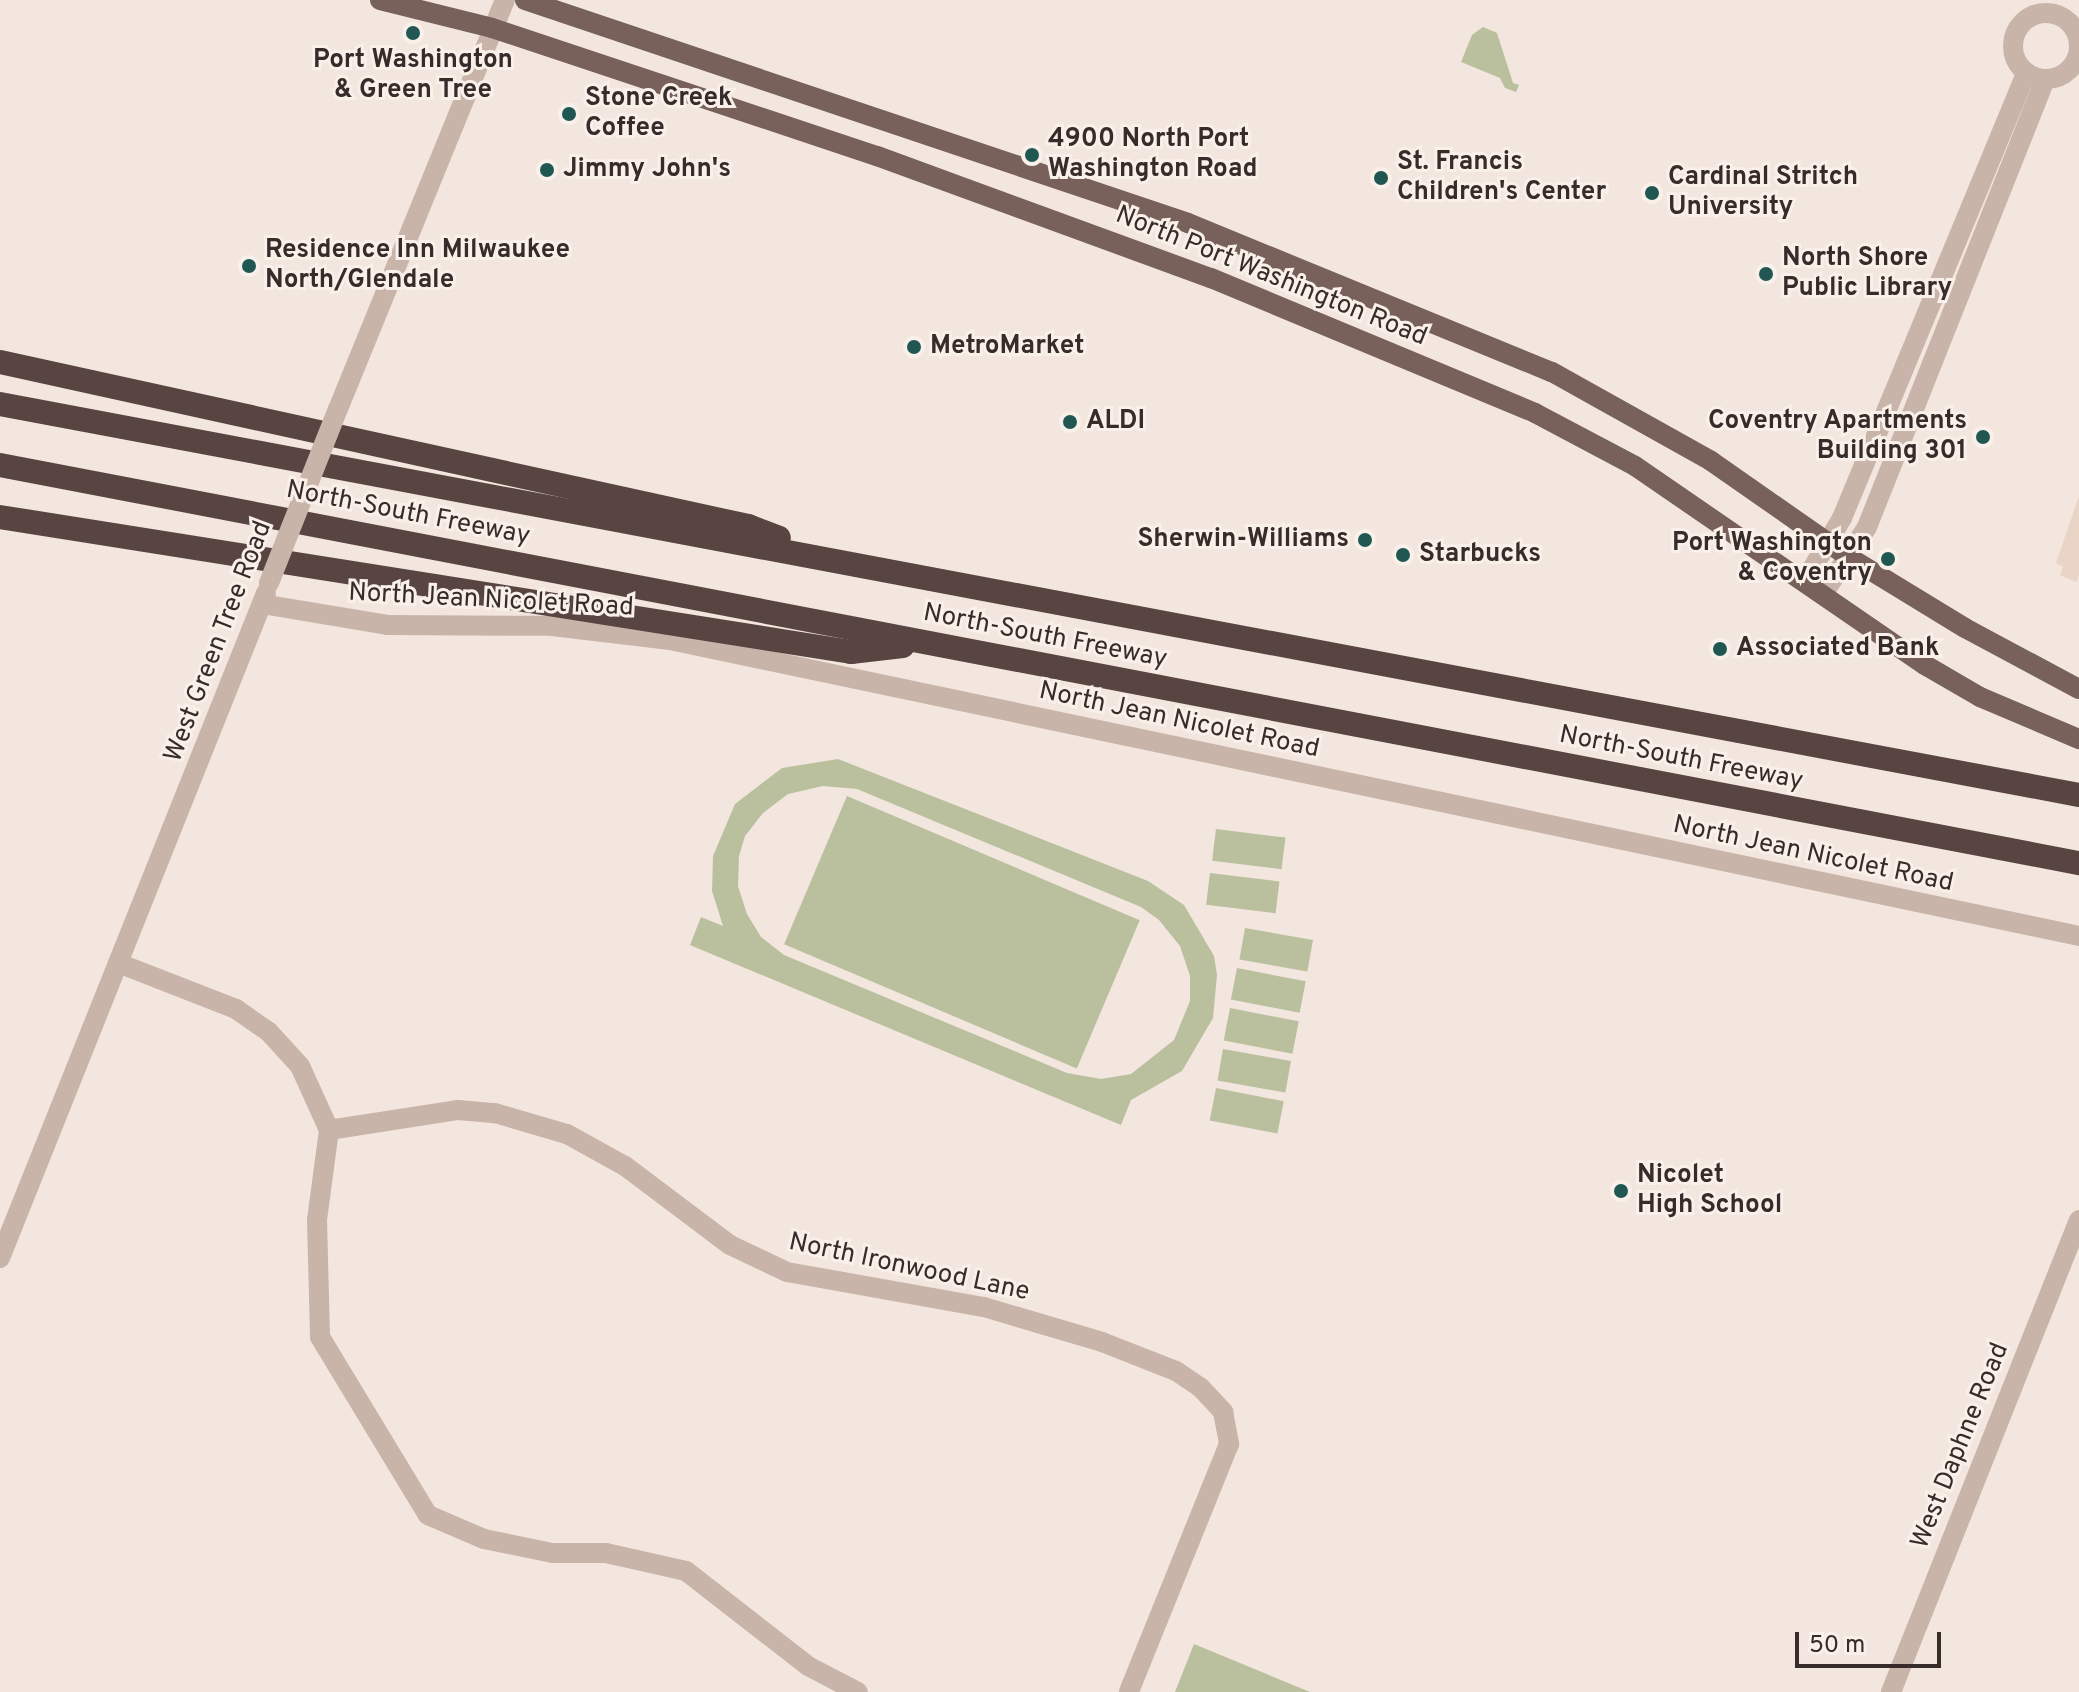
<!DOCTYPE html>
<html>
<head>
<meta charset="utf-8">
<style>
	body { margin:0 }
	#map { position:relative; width:2079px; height:1692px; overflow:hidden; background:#f2e6de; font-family:Overpass,sans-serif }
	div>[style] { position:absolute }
	.green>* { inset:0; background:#bac09e; transform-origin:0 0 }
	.plaza>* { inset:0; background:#e9d4c6 }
	.minor>* { height:20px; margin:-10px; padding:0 10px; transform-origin:10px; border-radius:10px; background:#c9b4aa }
	.minor>.ring { margin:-10px; padding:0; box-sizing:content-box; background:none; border:20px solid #c9b4aa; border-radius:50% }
	.major>* { height:20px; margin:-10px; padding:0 10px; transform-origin:10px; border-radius:10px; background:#78615b }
	.highway>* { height:24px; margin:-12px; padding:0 12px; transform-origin:12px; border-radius:12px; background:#584541 }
	.minor-bridge>* { height:20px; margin:-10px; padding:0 10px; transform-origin:10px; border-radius:10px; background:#c9b4aa }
	.dots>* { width:22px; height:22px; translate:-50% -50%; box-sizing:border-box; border:4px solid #f9f0ea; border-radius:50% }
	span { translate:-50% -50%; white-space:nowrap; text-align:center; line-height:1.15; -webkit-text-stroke:6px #f9f0ea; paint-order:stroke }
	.poi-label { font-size:26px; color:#372c29; font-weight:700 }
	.left { translate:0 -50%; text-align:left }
	.right { translate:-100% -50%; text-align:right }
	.street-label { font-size:26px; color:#372c29 }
	.scale { position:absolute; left:1795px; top:1632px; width:146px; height:36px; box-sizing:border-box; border:4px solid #372c29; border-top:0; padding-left:10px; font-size:24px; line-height:28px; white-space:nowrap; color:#372c29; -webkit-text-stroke:6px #f9f0ea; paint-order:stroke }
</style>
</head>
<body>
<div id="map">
	<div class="green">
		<div style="clip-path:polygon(1483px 27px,1497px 33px,1513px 83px,1519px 85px,1516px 92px,1505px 88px,1500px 78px,1461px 62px,1472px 35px)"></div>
		<div style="clip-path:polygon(evenodd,838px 759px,1148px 881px,1184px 905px,1214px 956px,1217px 975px,1213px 1018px,1182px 1071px,1131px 1100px,1121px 1125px,690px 945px,701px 917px,723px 926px,712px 891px,713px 856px,735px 804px,782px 768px,838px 759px,823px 786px,857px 789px,1141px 907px,1159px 920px,1180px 946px,1190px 976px,1190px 1001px,1174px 1040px,1131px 1074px,1101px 1079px,1067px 1073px,784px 955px,761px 937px,747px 914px,738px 886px,739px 856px,745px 836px,763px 813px,788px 794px,823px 786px)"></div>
		<div style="left:847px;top:796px;width:318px;height:161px;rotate:23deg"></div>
		<div style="left:1216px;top:829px;width:70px;height:32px;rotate:7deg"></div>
		<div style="left:1210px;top:873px;width:70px;height:32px;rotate:7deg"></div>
		<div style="left:1245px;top:928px;width:69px;height:32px;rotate:10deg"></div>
		<div style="left:1237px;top:968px;width:70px;height:32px;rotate:11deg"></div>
		<div style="left:1230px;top:1008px;width:70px;height:33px;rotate:11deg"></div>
		<div style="left:1223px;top:1049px;width:69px;height:32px;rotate:10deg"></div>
		<div style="left:1216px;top:1088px;width:69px;height:33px;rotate:11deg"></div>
		<div style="clip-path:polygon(1194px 1644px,1310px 1692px,1175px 1692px)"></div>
	</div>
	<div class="plaza">
		<div style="clip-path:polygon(2079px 496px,2079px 575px,2076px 582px,2060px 575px,2063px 567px,2056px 563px)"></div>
	</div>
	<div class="minor">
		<div class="ring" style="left:2013px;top:13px;width:46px;height:46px"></div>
		<div style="left:338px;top:409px;width:442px;rotate:-67.8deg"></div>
		<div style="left:1805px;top:581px;width:73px;rotate:-59.6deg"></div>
		<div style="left:1842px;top:518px;width:482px;rotate:-67.5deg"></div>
		<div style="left:1823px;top:594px;width:80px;rotate:-56.7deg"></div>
		<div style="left:1867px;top:527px;width:482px;rotate:-68.3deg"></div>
		<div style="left:262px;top:604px;width:127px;rotate:9.5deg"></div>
		<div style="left:387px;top:625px;width:165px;rotate:0.3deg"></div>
		<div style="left:552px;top:626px;width:119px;rotate:6.8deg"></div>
		<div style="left:670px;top:640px;width:1440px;rotate:11.86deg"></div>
		<div style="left:118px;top:963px;width:127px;rotate:21.3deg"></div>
		<div style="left:236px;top:1009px;width:39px;rotate:35deg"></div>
		<div style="left:268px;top:1031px;width:47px;rotate:47.6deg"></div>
		<div style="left:300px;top:1066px;width:70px;rotate:65.6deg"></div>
		<div style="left:329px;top:1130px;width:91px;rotate:97.6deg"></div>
		<div style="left:317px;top:1220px;width:117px;rotate:88.5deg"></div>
		<div style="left:320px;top:1337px;width:208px;rotate:58.8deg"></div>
		<div style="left:428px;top:1515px;width:61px;rotate:23.2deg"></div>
		<div style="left:484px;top:1539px;width:70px;rotate:11.5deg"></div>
		<div style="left:553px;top:1553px;width:53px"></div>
		<div style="left:606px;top:1553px;width:82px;rotate:12.7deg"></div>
		<div style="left:686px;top:1571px;width:155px;rotate:37.9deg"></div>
		<div style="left:808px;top:1666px;width:56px;rotate:27.5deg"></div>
		<div style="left:329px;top:1130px;width:131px;rotate:-8.8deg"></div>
		<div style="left:458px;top:1110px;width:37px;rotate:5deg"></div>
		<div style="left:495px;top:1113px;width:75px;rotate:16.3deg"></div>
		<div style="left:567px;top:1134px;width:66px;rotate:28.9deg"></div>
		<div style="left:625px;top:1166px;width:131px;rotate:37deg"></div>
		<div style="left:730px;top:1245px;width:63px;rotate:25.3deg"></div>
		<div style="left:787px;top:1272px;width:200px;rotate:10.1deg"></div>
		<div style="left:984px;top:1307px;width:123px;rotate:16.5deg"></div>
		<div style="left:1102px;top:1342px;width:79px;rotate:21.4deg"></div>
		<div style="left:1176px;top:1371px;width:30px;rotate:34deg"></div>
		<div style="left:1201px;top:1388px;width:33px;rotate:47deg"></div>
		<div style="left:1223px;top:1412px;width:33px;rotate:79deg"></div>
		<div style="left:1229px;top:1444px;width:267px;rotate:112deg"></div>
		<div style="left:0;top:1258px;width:716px;rotate:-68.2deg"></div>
		<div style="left:1891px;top:1692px;width:508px;rotate:-68.28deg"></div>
	</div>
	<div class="major">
		<div style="left:380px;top:0;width:115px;rotate:14deg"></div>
		<div style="left:492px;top:28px;width:406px;rotate:18.4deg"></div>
		<div style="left:877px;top:156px;width:356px;rotate:20.1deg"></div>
		<div style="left:1211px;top:278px;width:351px;rotate:22.6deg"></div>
		<div style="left:1535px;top:413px;width:113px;rotate:27.9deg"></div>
		<div style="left:1635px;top:466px;width:352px;rotate:34.5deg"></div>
		<div style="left:1925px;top:665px;width:64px;rotate:30.2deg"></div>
		<div style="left:1980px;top:697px;width:108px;rotate:23deg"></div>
		<div style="left:525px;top:0;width:699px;rotate:18.59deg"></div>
		<div style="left:1188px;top:223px;width:393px;rotate:22.3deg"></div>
		<div style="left:1552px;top:372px;width:182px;rotate:29.2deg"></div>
		<div style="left:1711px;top:461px;width:166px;rotate:34.9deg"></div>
		<div style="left:1847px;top:556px;width:138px;rotate:31.4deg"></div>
		<div style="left:1965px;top:628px;width:129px;rotate:28.2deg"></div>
	</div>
	<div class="highway">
		<div style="left:0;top:362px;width:766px;rotate:12.37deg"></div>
		<div style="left:748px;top:526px;width:33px;rotate:21deg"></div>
		<div style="left:0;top:404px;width:2115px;rotate:10.65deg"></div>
		<div style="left:0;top:465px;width:2117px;rotate:10.84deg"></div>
		<div style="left:0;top:517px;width:862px;rotate:9.01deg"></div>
		<div style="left:851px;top:652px;width:52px;rotate:-6.6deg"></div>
	</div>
	<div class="minor-bridge">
		<div style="left:269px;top:583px;width:187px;rotate:-68.4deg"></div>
	</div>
	<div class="dots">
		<div style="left:413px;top:33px;background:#205753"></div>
		<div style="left:569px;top:114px;background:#205753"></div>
		<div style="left:1032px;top:155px;background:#205753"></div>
		<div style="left:547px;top:170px;background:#205753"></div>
		<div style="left:1381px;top:178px;background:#205753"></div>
		<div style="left:1652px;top:193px;background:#205753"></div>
		<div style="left:249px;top:266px;background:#205753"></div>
		<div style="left:1766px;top:274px;background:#205753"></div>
		<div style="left:914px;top:347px;background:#205753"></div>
		<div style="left:1070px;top:422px;background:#205753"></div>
		<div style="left:1983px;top:437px;background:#205753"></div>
		<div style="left:1365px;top:540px;background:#205753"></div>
		<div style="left:1403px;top:555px;background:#205753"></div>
		<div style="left:1888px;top:559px;background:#205753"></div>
		<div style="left:1720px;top:649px;background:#205753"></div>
		<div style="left:1621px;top:1191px;background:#205753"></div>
	</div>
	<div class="poi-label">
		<span style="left:413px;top:76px">Port Washington<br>&amp; Green Tree</span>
		<span class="left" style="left:585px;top:114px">Stone Creek<br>Coffee</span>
		<span class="left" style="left:1048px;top:155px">4900 North Port<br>Washington Road</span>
		<span class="left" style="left:1397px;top:178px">St. Francis<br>Children's Center</span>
		<span class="left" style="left:563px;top:170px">Jimmy John's</span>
		<span class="left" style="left:1668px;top:193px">Cardinal Stritch<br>University</span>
		<span class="left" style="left:265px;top:266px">Residence Inn Milwaukee<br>North/Glendale</span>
		<span class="left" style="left:1782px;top:274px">North Shore<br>Public Library</span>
		<span class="left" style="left:930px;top:347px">MetroMarket</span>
		<span class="left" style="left:1086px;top:422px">ALDI</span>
		<span class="right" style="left:1967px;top:437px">Coventry Apartments<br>Building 301</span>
		<span class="right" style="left:1349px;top:540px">Sherwin-Williams</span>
		<span class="right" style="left:1872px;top:559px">Port Washington<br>&amp; Coventry</span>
		<span class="left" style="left:1419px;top:555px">Starbucks</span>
		<span class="left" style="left:1736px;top:649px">Associated Bank</span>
		<span class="left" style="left:1637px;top:1191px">Nicolet<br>High School</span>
	</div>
	<div class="street-label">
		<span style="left:1271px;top:277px;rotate:22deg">North Port Washington Road</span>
		<span style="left:408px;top:514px;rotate:11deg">North-South Freeway</span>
		<span style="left:491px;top:601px;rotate:3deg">North Jean Nicolet Road</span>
		<span style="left:1045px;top:637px;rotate:11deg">North-South Freeway</span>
		<span style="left:219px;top:642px;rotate:-69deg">West Green Tree Road</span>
		<span style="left:1179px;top:721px;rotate:12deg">North Jean Nicolet Road</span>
		<span style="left:1681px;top:759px;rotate:11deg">North-South Freeway</span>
		<span style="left:1813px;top:855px;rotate:12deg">North Jean Nicolet Road</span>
		<span style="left:909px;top:1268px;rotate:12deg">North Ironwood Lane</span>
		<span style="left:1961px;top:1446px;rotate:-68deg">West Daphne Road</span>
	</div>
	<div class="scale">50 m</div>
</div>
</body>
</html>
